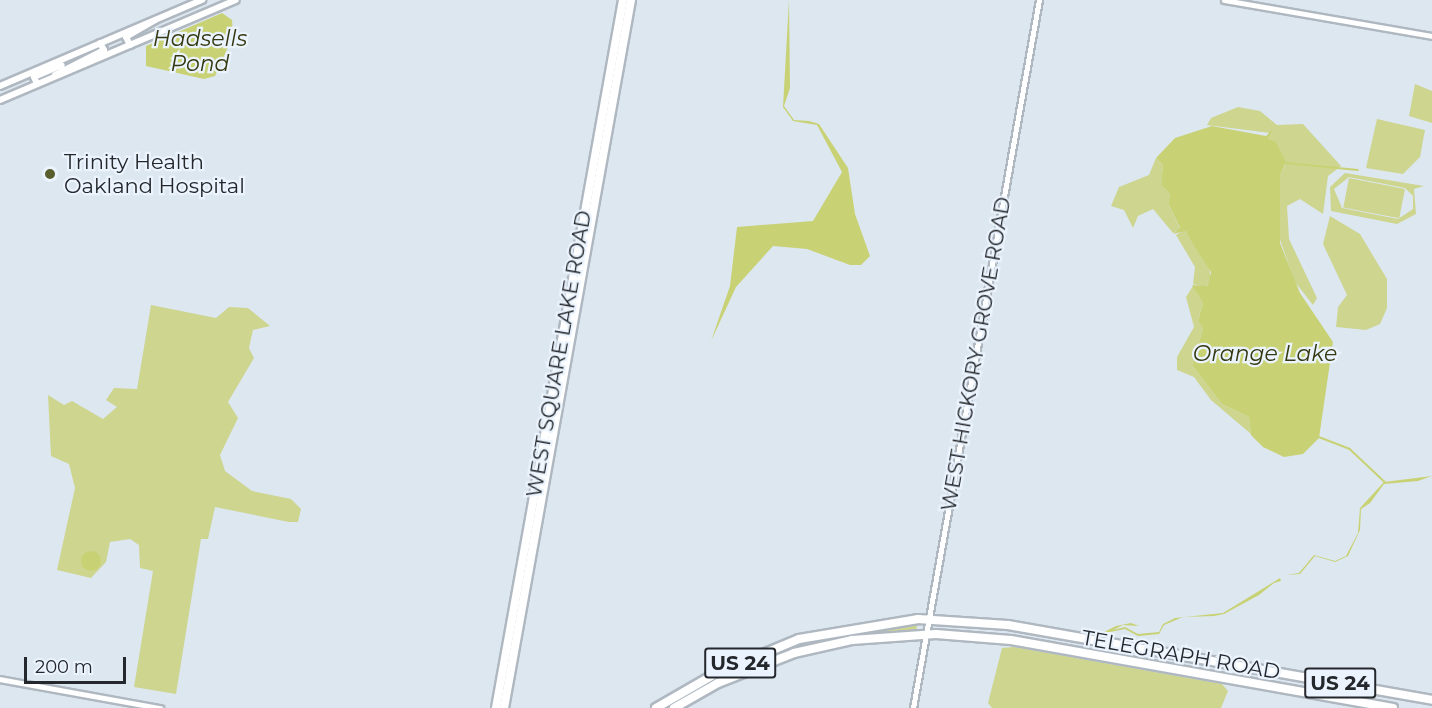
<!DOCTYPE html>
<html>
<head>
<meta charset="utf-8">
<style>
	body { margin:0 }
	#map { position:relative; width:1432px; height:708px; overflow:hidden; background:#dde7f0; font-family:Montserrat,sans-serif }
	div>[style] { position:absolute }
	.green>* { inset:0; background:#cdd58f; transform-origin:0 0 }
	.water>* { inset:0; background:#c8d274 }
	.round { border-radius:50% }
	.stream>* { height:1.5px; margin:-0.75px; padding:0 0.75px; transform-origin:0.75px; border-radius:0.75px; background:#c8d274 }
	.roads { filter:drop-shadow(2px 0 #afb8c1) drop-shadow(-2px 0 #afb8c1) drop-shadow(0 2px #afb8c1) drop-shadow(0 -2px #afb8c1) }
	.minor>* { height:4.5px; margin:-2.25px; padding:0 2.25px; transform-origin:2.25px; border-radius:2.25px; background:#fff }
	.major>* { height:6px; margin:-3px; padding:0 3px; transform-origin:3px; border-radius:3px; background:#fff }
	.highway>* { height:8px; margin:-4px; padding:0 4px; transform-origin:4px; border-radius:4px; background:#fff }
	.dots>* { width:16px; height:16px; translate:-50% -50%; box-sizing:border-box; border:3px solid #ebf4fe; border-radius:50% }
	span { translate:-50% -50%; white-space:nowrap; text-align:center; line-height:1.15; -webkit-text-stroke:4.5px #ebf4fe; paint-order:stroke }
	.shield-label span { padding:2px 4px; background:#ebf4fe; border:2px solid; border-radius:4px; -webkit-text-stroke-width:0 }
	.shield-label { font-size:20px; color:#24272b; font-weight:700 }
	.poi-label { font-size:21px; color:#24272b }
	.left { translate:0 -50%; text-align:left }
	.street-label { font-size:21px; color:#24272b }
	.water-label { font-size:22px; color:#353810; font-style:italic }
	.scale { position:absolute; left:24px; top:657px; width:102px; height:27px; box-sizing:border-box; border:3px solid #24272b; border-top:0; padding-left:8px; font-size:18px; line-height:21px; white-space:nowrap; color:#24272b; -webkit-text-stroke:4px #ebf4fe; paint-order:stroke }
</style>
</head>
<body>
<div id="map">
	<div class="green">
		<div style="clip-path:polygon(1415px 84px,1432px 91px,1432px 123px,1409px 116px)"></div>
		<div style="clip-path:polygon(1238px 107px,1260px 111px,1277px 125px,1303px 124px,1341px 166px,1328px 176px,1323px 214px,1300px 199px,1287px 206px,1289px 239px,1317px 298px,1313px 305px,1295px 282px,1278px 234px,1280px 176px,1286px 163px,1276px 141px,1268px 139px,1270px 133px,1207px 125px,1211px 118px)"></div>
		<div style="clip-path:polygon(1377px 119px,1425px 130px,1420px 157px,1403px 174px,1366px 168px)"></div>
		<div style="clip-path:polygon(1156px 158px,1163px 165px,1161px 185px,1170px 194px,1168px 203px,1180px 229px,1173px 233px,1153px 209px,1138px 216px,1133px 228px,1124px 210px,1111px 206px,1119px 187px,1149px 175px)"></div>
		<div style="clip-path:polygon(evenodd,1345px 173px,1424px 186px,1414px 189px,1416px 214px,1397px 224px,1331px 211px,1330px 187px,1345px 173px,1349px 177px,1405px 188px,1413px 196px,1413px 209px,1398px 219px,1342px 208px,1334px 189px,1349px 177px)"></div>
		<div style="left:1349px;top:178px;width:57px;height:30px;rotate:11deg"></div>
		<div style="clip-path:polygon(1330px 216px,1360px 234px,1387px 279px,1387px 308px,1380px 324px,1366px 330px,1336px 327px,1338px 307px,1347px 295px,1323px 244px)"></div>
		<div style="clip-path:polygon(1184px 230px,1209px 265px,1211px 282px,1206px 287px,1193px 284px,1195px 267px,1176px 235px)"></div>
		<div style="clip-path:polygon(1193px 286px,1203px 303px,1198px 319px,1203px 329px,1192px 365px,1222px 404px,1249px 417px,1251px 434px,1211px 400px,1194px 377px,1177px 370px,1177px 357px,1194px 327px,1186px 297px)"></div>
		<div style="clip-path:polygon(151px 305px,216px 318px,229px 307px,248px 308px,270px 326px,253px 330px,249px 348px,254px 358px,228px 402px,238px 418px,220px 455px,225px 471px,252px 491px,291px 499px,301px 509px,298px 522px,289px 522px,215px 507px,208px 539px,201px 539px,176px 694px,134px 687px,153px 571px,140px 568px,139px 545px,130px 539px,110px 542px,106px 562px,91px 578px,57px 570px,75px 488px,69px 464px,51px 456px,48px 395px,64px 405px,72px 401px,103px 419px,117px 407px,106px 400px,114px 388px,137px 389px)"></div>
		<div style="clip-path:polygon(917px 624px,916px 632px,851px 635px,879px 628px)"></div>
		<div style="clip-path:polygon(1014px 647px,1222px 684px,1228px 691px,1221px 708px,992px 708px,988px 703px,1002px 648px)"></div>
	</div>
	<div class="water">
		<div style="clip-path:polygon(789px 0,790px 88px,784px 106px,794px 120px,809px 121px,819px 124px,848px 168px,855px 214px,870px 256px,861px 265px,850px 265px,807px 249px,773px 246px,736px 287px,711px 341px,730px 286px,737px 227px,813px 221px,842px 172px,817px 125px,793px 121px,783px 107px)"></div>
		<div style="clip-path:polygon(222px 13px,232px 20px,233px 36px,215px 76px,204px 79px,146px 66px,146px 46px)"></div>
		<div style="clip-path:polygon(1212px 126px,1266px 136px,1273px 129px,1268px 139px,1276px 141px,1286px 162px,1280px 176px,1280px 243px,1300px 293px,1333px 342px,1319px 438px,1303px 454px,1284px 457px,1263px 447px,1251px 435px,1249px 417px,1222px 404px,1192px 365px,1203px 329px,1198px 320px,1203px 303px,1192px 285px,1208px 286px,1211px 272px,1185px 231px,1173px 234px,1180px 228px,1168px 203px,1170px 194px,1161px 185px,1163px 165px,1156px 158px,1175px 138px)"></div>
		<div style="clip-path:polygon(1432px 476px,1418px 481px,1384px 484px,1370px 503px,1361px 509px,1360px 530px,1348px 556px,1335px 562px,1315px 556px,1300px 574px,1286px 575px,1299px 573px,1314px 555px,1335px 561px,1346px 556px,1358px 533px,1360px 508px,1384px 482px)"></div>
		<div class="round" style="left:81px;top:551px;width:20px;height:20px"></div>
		<div style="clip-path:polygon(1280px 578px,1281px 581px,1274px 583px,1259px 595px,1224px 614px,1214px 616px,1183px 617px,1164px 625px,1159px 634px,1138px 636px,1125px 629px,1100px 634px,1116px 626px,1131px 623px,1139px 626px,1123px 625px,1113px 630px,1125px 627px,1138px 634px,1159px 632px,1163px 624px,1175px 618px,1223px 613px)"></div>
	</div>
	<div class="stream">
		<div style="left:1286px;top:163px;width:72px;rotate:5.6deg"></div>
		<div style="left:1319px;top:437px;width:33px;rotate:21deg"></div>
		<div style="left:1350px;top:449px;width:48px;rotate:43.3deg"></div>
	</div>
	<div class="roads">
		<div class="minor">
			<div style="left:1224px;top:0;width:211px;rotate:9.8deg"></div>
			<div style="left:0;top:679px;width:163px;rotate:10.3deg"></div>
			<div style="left:913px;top:708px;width:719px;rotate:-79.91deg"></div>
		</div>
		<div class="major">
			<div style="left:130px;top:45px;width:9px;rotate:-117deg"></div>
			<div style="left:126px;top:37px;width:34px;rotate:-30deg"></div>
			<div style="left:55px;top:75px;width:55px;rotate:-27deg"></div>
			<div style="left:104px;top:50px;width:8px;rotate:-120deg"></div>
			<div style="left:37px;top:84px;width:8px;rotate:-113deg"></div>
			<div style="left:34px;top:77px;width:30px;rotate:-23deg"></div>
			<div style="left:0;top:86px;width:220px;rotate:-23.1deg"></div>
			<div style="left:0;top:100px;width:256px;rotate:-23deg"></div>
		</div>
		<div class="highway">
			<div style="left:496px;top:708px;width:719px;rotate:-79.83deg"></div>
			<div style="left:504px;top:708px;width:719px;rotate:-79.83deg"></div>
			<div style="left:656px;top:708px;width:68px;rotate:-30deg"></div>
			<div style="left:715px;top:674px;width:91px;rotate:-22.6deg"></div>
			<div style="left:799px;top:639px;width:121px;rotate:-9.5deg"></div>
			<div style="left:918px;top:619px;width:90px;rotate:3.8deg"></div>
			<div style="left:1008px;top:625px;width:431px;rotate:10deg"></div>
			<div style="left:674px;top:708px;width:51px;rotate:-29.6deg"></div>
			<div style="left:718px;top:683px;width:82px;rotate:-21.5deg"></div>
			<div style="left:794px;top:653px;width:59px;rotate:-12.6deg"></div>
			<div style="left:852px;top:640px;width:84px;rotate:-4.1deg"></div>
			<div style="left:936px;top:634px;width:75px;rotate:4.6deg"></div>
			<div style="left:1011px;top:640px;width:388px;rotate:10.1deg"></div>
		</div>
	</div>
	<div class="dots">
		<div style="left:50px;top:174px;background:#595e2c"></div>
	</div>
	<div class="shield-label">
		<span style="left:740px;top:663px">US 24</span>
		<span style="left:1340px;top:683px">US 24</span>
	</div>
	<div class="poi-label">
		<span class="left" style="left:64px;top:174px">Trinity Health<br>Oakland Hospital</span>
	</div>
	<div class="street-label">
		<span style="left:559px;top:354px;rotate:-80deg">WEST SQUARE LAKE ROAD</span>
		<span style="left:976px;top:354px;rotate:-80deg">WEST HICKORY GROVE ROAD</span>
		<span style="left:1181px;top:655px;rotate:10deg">TELEGRAPH ROAD</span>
	</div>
	<div class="water-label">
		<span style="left:200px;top:51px">Hadsells<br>Pond</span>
		<span style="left:1265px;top:354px">Orange Lake</span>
	</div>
	<div class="scale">200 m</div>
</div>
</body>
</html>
